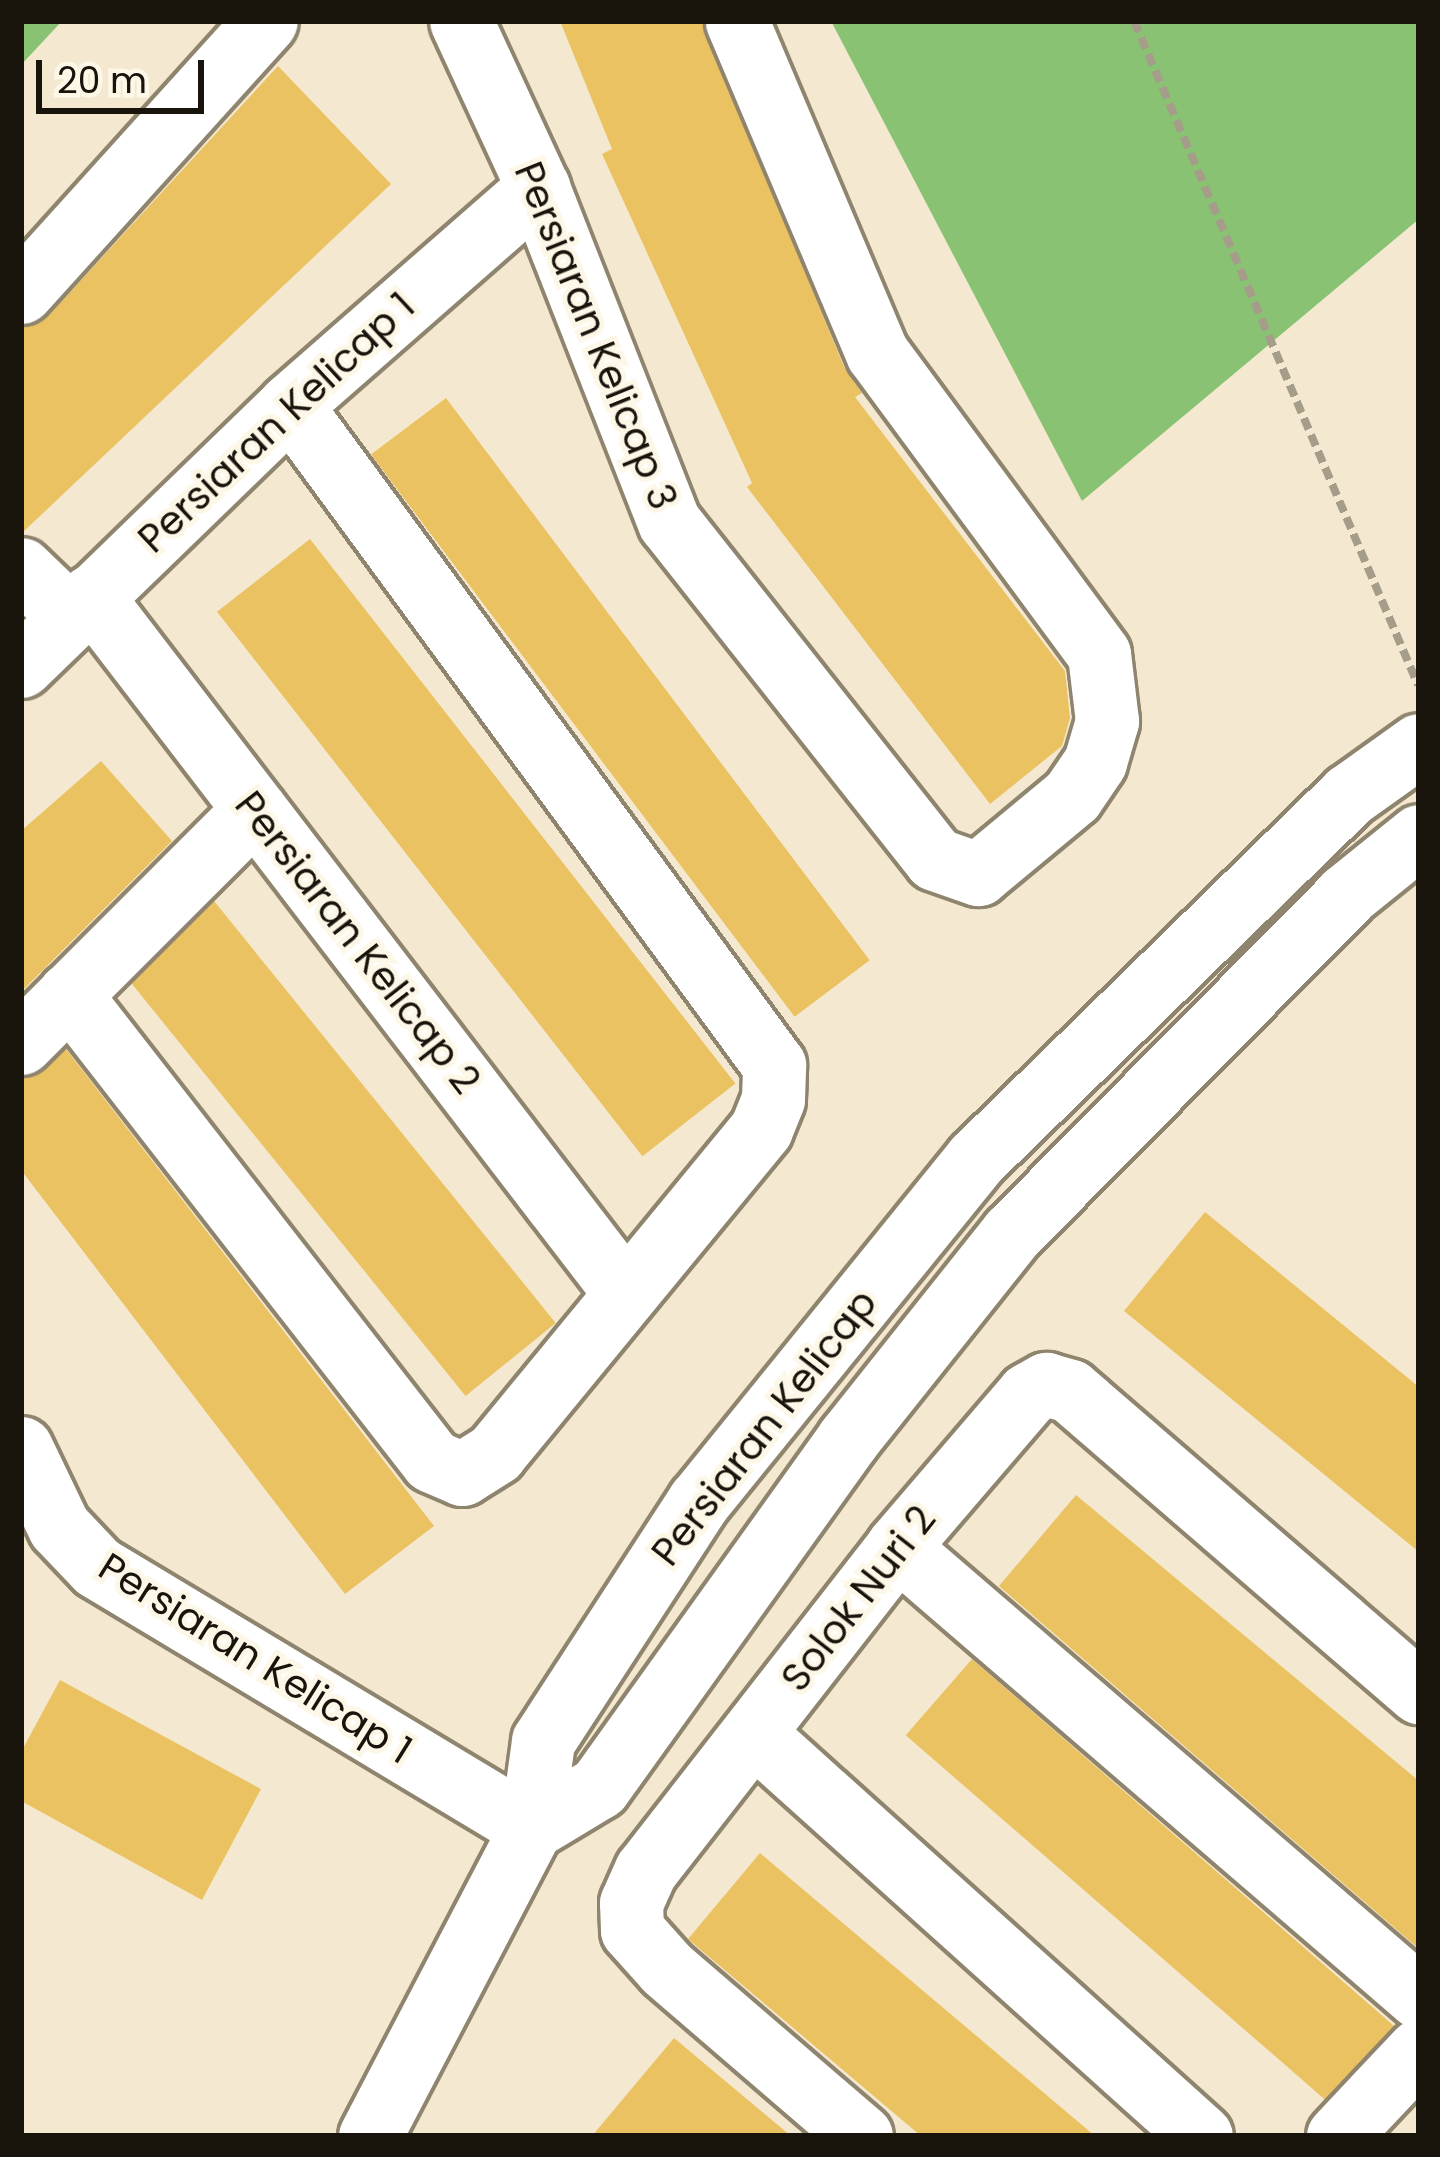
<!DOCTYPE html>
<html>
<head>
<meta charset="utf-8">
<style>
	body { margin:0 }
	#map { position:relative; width:1440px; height:2157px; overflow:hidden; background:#f4e9d0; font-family:Poppins,sans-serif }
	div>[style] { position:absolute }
	.forest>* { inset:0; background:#88c272 }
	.building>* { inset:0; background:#ebc261; transform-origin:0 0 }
	.path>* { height:8px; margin-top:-4px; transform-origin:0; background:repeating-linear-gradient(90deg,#a59d8a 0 12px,transparent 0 18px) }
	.roads { filter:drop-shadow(3px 0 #8f856e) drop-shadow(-3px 0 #8f856e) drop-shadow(0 3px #8f856e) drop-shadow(0 -3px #8f856e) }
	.minor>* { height:63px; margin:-31.5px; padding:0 31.5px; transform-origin:31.5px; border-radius:31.5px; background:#fff }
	span { translate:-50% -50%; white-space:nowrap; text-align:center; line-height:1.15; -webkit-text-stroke:10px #fdf7e8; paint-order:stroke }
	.street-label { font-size:39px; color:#18140c }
	.frame { position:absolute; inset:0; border:24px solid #18140c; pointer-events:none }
	.scale { position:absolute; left:36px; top:60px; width:168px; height:54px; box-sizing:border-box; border:6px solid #18140c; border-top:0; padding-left:15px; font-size:36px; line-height:42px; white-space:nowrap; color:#18140c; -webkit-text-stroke:9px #fdf7e8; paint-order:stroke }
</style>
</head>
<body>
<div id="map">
	<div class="forest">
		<div style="clip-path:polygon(21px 21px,62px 21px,21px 65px)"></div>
		<div style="clip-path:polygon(831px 21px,1419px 21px,1419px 219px,1082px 501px)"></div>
	</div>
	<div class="building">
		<div style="clip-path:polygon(560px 21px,702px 21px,844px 367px,862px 393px,855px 397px,1065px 671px,1070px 718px,1062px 746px,990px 804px,747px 487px,752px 483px,602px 154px,612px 149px)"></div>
		<div style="clip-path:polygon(278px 66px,391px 184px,21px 534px,21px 327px,48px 316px)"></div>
		<div style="left:446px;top:398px;width:704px;height:94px;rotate:53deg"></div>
		<div style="left:310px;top:539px;width:691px;height:118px;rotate:52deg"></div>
		<div style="clip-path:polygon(101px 761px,172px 841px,21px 992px,21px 831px)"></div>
		<div style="left:214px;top:901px;width:543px;height:116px;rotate:51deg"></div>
		<div style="clip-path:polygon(66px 1049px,434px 1526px,345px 1594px,21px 1170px,21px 1078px)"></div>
		<div style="clip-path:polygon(1205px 1212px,1419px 1387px,1419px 1552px,1124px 1311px)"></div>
		<div style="clip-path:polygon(1076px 1495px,1419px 1781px,1419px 1949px,999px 1586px)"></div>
		<div style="left:972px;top:1659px;width:559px;height:101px;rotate:41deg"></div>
		<div style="clip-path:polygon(60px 1680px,261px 1789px,202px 1900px,21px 1801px,21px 1752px)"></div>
		<div style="clip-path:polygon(760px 1853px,1095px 2136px,921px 2136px,688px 1939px)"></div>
		<div style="clip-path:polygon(674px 2038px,791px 2136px,592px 2136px)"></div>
	</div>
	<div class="path">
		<div style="left:1134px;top:21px;width:722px;rotate:66.84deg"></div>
	</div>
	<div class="roads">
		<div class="minor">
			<div style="left:461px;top:21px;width:184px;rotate:65.2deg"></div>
			<div style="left:538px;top:188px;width:359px;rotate:68.6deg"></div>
			<div style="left:669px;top:522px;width:429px;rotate:51.7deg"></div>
			<div style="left:935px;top:859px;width:46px;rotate:19.2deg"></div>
			<div style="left:978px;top:874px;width:122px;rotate:-39.7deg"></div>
			<div style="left:1072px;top:796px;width:41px;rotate:-55.9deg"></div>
			<div style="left:1095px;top:762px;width:43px;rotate:-73.7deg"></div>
			<div style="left:1107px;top:721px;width:67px;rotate:-96.8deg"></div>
			<div style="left:1099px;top:654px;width:374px;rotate:-126.4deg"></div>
			<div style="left:877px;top:353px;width:360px;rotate:-112.9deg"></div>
			<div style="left:21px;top:292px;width:365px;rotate:-47.9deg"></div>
			<div style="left:21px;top:569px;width:68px;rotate:43.8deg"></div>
			<div style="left:91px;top:596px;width:874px;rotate:52.53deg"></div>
			<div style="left:21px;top:666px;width:375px;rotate:-44.1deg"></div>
			<div style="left:290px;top:405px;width:330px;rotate:-41.2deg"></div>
			<div style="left:69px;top:994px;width:591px;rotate:52.14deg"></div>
			<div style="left:432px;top:1461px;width:33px;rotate:23deg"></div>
			<div style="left:462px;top:1474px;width:39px;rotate:-32deg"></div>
			<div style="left:495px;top:1453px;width:419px;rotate:-50.6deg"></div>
			<div style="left:761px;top:1129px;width:32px;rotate:-68deg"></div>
			<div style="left:773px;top:1099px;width:34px;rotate:-88deg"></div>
			<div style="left:774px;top:1065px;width:818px;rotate:-126.25deg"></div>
			<div style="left:21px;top:1043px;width:330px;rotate:-45deg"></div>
			<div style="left:21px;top:1448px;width:88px;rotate:64.3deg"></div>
			<div style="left:59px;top:1527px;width:55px;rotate:46.5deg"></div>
			<div style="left:97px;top:1567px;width:506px;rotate:31.02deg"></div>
			<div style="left:897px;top:1547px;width:689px;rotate:40.76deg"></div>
			<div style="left:754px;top:1734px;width:601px;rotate:41.97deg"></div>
			<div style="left:531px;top:1828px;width:79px;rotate:-31.1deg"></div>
			<div style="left:599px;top:1787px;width:428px;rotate:-54.4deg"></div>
			<div style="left:848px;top:1439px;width:263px;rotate:-51.5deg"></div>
			<div style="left:1012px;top:1233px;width:475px;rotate:-45.3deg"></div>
			<div style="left:1346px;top:895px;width:94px;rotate:-38.9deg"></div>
			<div style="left:370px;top:2136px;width:348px;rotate:-62.4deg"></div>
			<div style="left:531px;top:1828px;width:88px;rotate:-82.1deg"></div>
			<div style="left:543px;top:1741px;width:286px;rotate:-57deg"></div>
			<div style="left:699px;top:1501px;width:440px;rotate:-51deg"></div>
			<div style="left:976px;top:1159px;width:521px;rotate:-44.3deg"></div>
			<div style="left:1349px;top:795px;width:86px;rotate:-35.5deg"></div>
			<div style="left:861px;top:2136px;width:257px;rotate:-139.3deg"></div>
			<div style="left:666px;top:1968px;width:51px;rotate:-131.8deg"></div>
			<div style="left:632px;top:1930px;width:27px;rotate:-92deg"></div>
			<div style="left:631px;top:1903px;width:36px;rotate:-66deg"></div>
			<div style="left:646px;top:1870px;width:409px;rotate:-52.1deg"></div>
			<div style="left:897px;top:1547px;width:201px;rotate:-49.4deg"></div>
			<div style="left:1028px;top:1394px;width:21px;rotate:-29deg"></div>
			<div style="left:1046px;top:1384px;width:25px;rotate:16deg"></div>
			<div style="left:1070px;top:1391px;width:461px;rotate:40.8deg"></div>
			<div style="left:1338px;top:2136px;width:118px;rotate:-46.7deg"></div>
		</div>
	</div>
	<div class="street-label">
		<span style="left:595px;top:336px;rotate:68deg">Persiaran Kelicap 3</span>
		<span style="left:277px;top:423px;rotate:-43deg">Persiaran Kelicap 1</span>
		<span style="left:357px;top:943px;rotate:52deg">Persiaran Kelicap 2</span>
		<span style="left:765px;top:1428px;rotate:-52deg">Persiaran Kelicap</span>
		<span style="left:859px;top:1599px;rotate:-52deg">Solok Nuri 2</span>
		<span style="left:255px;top:1659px;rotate:32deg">Persiaran Kelicap 1</span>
	</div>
	<div class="frame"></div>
	<div class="scale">20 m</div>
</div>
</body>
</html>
